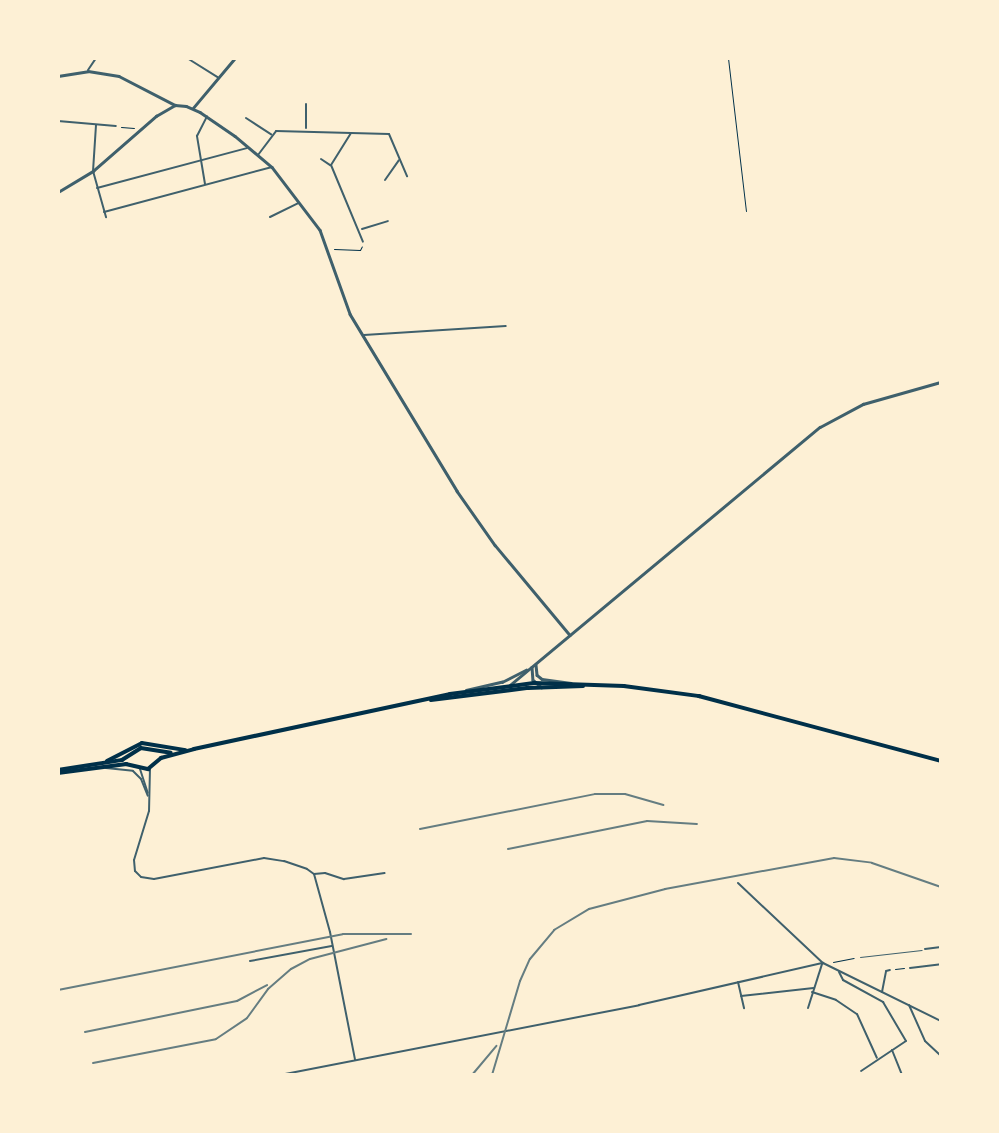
<!DOCTYPE html>
<html>
<head>
<meta charset="utf-8">
<style>
	body { margin:0 }
	#map { position:relative; width:999px; height:1133px; overflow:hidden; background:#fdf0d5; font-family:"DM Sans",sans-serif }
	div>[style] { position:absolute }
	.path>* { height:1px; margin:-0.5px; padding:0 0.5px; transform-origin:0.5px; border-radius:0.5px; background:#003049 }
	.service>* { height:1px; margin:-0.5px; padding:0 0.5px; transform-origin:0.5px; border-radius:0.5px; background:#3f606c }
	.minor>* { height:2px; margin:-1px; padding:0 1px; transform-origin:1px; border-radius:1px; background:#3f606c }
	.tertiary>* { height:2.5px; margin:-1.25px; padding:0 1.25px; transform-origin:1.25px; border-radius:1.25px; background:#3f606c }
	.primary>* { height:3.5px; margin:-1.75px; padding:0 1.75px; transform-origin:1.75px; border-radius:1.75px; background:#003049 }
	.rail>* { height:2px; margin:-1px; padding:0 1px; transform-origin:1px; border-radius:1px; background:#657d81 }
	span { translate:-50% -50%; white-space:nowrap; text-align:center; line-height:1.15; -webkit-text-stroke:6px #fdf0d5; paint-order:stroke }
	.frame { position:absolute; inset:0; border:60px solid #fdf0d5; pointer-events:none }
</style>
</head>
<body>
<div id="map">
	<div class="path">
		<div style="left:728px;top:58px;width:154px;rotate:83.3deg"></div>
		<div style="left:121px;top:127px;width:13px;rotate:4deg"></div>
		<div style="left:58px;top:144px;width:32px;rotate:90deg"></div>
		<div style="left:334px;top:249px;width:26px;rotate:2deg"></div>
		<div style="left:360px;top:250px;width:4px;rotate:-63deg"></div>
		<div style="left:833px;top:962px;width:21px;rotate:-11deg"></div>
		<div style="left:895px;top:969px;width:9px;rotate:-6deg"></div>
	</div>
	<div class="service">
		<div style="left:860px;top:957px;width:62px;rotate:-6.4deg"></div>
	</div>
	<div class="minor">
		<div style="left:187px;top:58px;width:36px;rotate:32deg"></div>
		<div style="left:88px;top:70px;width:14px;rotate:-56deg"></div>
		<div style="left:306px;top:104px;width:24px;rotate:90deg"></div>
		<div style="left:246px;top:118px;width:30px;rotate:33deg"></div>
		<div style="left:58px;top:121px;width:58px;rotate:4.9deg"></div>
		<div style="left:96px;top:125px;width:46px;rotate:93.7deg"></div>
		<div style="left:93px;top:171px;width:48px;rotate:74.2deg"></div>
		<div style="left:351px;top:133px;width:38px;rotate:122deg"></div>
		<div style="left:331px;top:165px;width:83px;rotate:67.4deg"></div>
		<div style="left:258px;top:155px;width:30px;rotate:-53deg"></div>
		<div style="left:276px;top:131px;width:113px;rotate:1.5deg"></div>
		<div style="left:389px;top:134px;width:46px;rotate:66.8deg"></div>
		<div style="left:321px;top:159px;width:11px;rotate:34deg"></div>
		<div style="left:385px;top:180px;width:24px;rotate:-55deg"></div>
		<div style="left:205px;top:184px;width:49px;rotate:-99.5deg"></div>
		<div style="left:197px;top:136px;width:22px;rotate:-63deg"></div>
		<div style="left:97px;top:188px;width:155px;rotate:-14.9deg"></div>
		<div style="left:104px;top:212px;width:174px;rotate:-15deg"></div>
		<div style="left:270px;top:217px;width:32px;rotate:-26deg"></div>
		<div style="left:362px;top:229px;width:27px;rotate:-17deg"></div>
		<div style="left:364px;top:335px;width:142px;rotate:-3.6deg"></div>
		<div style="left:106px;top:768px;width:27px;rotate:6deg"></div>
		<div style="left:133px;top:771px;width:11px;rotate:45deg"></div>
		<div style="left:141px;top:779px;width:18px;rotate:68deg"></div>
		<div style="left:150px;top:768px;width:43px;rotate:91.3deg"></div>
		<div style="left:149px;top:811px;width:51px;rotate:107deg"></div>
		<div style="left:134px;top:860px;width:11px;rotate:85deg"></div>
		<div style="left:135px;top:871px;width:8px;rotate:45deg"></div>
		<div style="left:141px;top:877px;width:13px;rotate:9deg"></div>
		<div style="left:154px;top:879px;width:112px;rotate:-10.8deg"></div>
		<div style="left:264px;top:858px;width:20px;rotate:9deg"></div>
		<div style="left:284px;top:861px;width:24px;rotate:19deg"></div>
		<div style="left:307px;top:869px;width:9px;rotate:36deg"></div>
		<div style="left:314px;top:874px;width:11px;rotate:-5deg"></div>
		<div style="left:325px;top:873px;width:20px;rotate:18deg"></div>
		<div style="left:344px;top:879px;width:41px;rotate:-8.3deg"></div>
		<div style="left:140px;top:769px;width:25px;rotate:72deg"></div>
		<div style="left:314px;top:874px;width:60px;rotate:74.6deg"></div>
		<div style="left:330px;top:932px;width:130px;rotate:78.9deg"></div>
		<div style="left:738px;top:883px;width:117px;rotate:43.3deg"></div>
		<div style="left:823px;top:963px;width:131px;rotate:26.2deg"></div>
		<div style="left:925px;top:949px;width:16px;rotate:-7deg"></div>
		<div style="left:250px;top:961px;width:83px;rotate:-10.4deg"></div>
		<div style="left:910px;top:968px;width:31px;rotate:-7deg"></div>
		<div style="left:839px;top:972px;width:9px;rotate:63deg"></div>
		<div style="left:843px;top:980px;width:46px;rotate:28.8deg"></div>
		<div style="left:883px;top:1002px;width:45px;rotate:59.5deg"></div>
		<div style="left:906px;top:1041px;width:54px;rotate:146.3deg"></div>
		<div style="left:738px;top:982px;width:27px;rotate:77deg"></div>
		<div style="left:812px;top:992px;width:25px;rotate:18deg"></div>
		<div style="left:836px;top:1000px;width:25px;rotate:34deg"></div>
		<div style="left:857px;top:1014px;width:48px;rotate:65.6deg"></div>
		<div style="left:882px;top:992px;width:21px;rotate:-79deg"></div>
		<div style="left:886px;top:971px;width:4px;rotate:-14deg"></div>
		<div style="left:741px;top:996px;width:73px;rotate:-6.3deg"></div>
		<div style="left:909px;top:1005px;width:39px;rotate:66deg"></div>
		<div style="left:925px;top:1041px;width:22px;rotate:43deg"></div>
		<div style="left:808px;top:1008px;width:46px;rotate:-72.3deg"></div>
		<div style="left:892px;top:1050px;width:27px;rotate:68deg"></div>
		<div style="left:280px;top:1075px;width:366px;rotate:-11deg"></div>
		<div style="left:639px;top:1005px;width:189px;rotate:-12.9deg"></div>
	</div>
	<div class="tertiary">
		<div style="left:58px;top:76px;width:30px;rotate:-9deg"></div>
		<div style="left:88px;top:71px;width:31px;rotate:9deg"></div>
		<div style="left:119px;top:76px;width:63px;rotate:27.4deg"></div>
		<div style="left:175px;top:105px;width:11px;rotate:5deg"></div>
		<div style="left:186px;top:106px;width:15px;rotate:23deg"></div>
		<div style="left:200px;top:112px;width:42px;rotate:34.4deg"></div>
		<div style="left:235px;top:136px;width:48px;rotate:40deg"></div>
		<div style="left:272px;top:167px;width:79px;rotate:52.7deg"></div>
		<div style="left:320px;top:230px;width:89px;rotate:70.3deg"></div>
		<div style="left:350px;top:314px;width:207px;rotate:58.8deg"></div>
		<div style="left:457px;top:491px;width:66px;rotate:54.9deg"></div>
		<div style="left:495px;top:545px;width:117px;rotate:50.2deg"></div>
		<div style="left:193px;top:108px;width:65px;rotate:-50deg"></div>
		<div style="left:58px;top:192px;width:41px;rotate:-31deg"></div>
		<div style="left:93px;top:171px;width:84px;rotate:-41.1deg"></div>
		<div style="left:156px;top:116px;width:22px;rotate:-30deg"></div>
		<div style="left:536px;top:665px;width:10px;rotate:84deg"></div>
		<div style="left:537px;top:675px;width:6px;rotate:39deg"></div>
		<div style="left:542px;top:679px;width:29px;rotate:8deg"></div>
		<div style="left:532px;top:667px;width:13px;rotate:86deg"></div>
		<div style="left:533px;top:680px;width:11px;rotate:41deg"></div>
		<div style="left:510px;top:685px;width:403px;rotate:-39.8deg"></div>
		<div style="left:820px;top:427px;width:49px;rotate:-28.1deg"></div>
		<div style="left:863px;top:404px;width:81px;rotate:-15.8deg"></div>
		<div style="left:466px;top:690px;width:37px;rotate:-13deg"></div>
		<div style="left:502px;top:682px;width:27px;rotate:-27deg"></div>
	</div>
	<div class="primary">
		<div style="left:431px;top:700px;width:98px;rotate:-7.1deg"></div>
		<div style="left:528px;top:688px;width:55px;rotate:-2.1deg"></div>
		<div style="left:107px;top:761px;width:39px;rotate:-27deg"></div>
		<div style="left:142px;top:743px;width:44px;rotate:9.2deg"></div>
		<div style="left:58px;top:770px;width:65px;rotate:-8.9deg"></div>
		<div style="left:122px;top:760px;width:22px;rotate:-32deg"></div>
		<div style="left:141px;top:748px;width:30px;rotate:9deg"></div>
		<div style="left:58px;top:773px;width:69px;rotate:-7.5deg"></div>
		<div style="left:126px;top:764px;width:23px;rotate:13deg"></div>
		<div style="left:148px;top:769px;width:17px;rotate:-40deg"></div>
		<div style="left:161px;top:758px;width:34px;rotate:-15deg"></div>
		<div style="left:194px;top:749px;width:262px;rotate:-12.1deg"></div>
		<div style="left:450px;top:694px;width:86px;rotate:-7.4deg"></div>
		<div style="left:535px;top:683px;width:89px;rotate:1.9deg"></div>
		<div style="left:624px;top:686px;width:76px;rotate:7.6deg"></div>
		<div style="left:699px;top:696px;width:251px;rotate:15deg"></div>
	</div>
	<div class="rail">
		<div style="left:420px;top:829px;width:178px;rotate:-11.3deg"></div>
		<div style="left:595px;top:794px;width:30px"></div>
		<div style="left:625px;top:794px;width:40px;rotate:16deg"></div>
		<div style="left:508px;top:849px;width:142px;rotate:-11.4deg"></div>
		<div style="left:647px;top:821px;width:50px;rotate:3.4deg"></div>
		<div style="left:58px;top:990px;width:290px;rotate:-11.1deg"></div>
		<div style="left:343px;top:934px;width:68px"></div>
		<div style="left:85px;top:1032px;width:155px;rotate:-11.5deg"></div>
		<div style="left:237px;top:1001px;width:34px;rotate:-28deg"></div>
		<div style="left:93px;top:1063px;width:125px;rotate:-11deg"></div>
		<div style="left:216px;top:1039px;width:37px;rotate:-34deg"></div>
		<div style="left:247px;top:1018px;width:36px;rotate:-54deg"></div>
		<div style="left:268px;top:989px;width:30px;rotate:-41deg"></div>
		<div style="left:291px;top:969px;width:21px;rotate:-28deg"></div>
		<div style="left:310px;top:959px;width:79px;rotate:-14.7deg"></div>
		<div style="left:472px;top:1075px;width:38px;rotate:-50deg"></div>
		<div style="left:492px;top:1075px;width:98px;rotate:-73.4deg"></div>
		<div style="left:520px;top:981px;width:24px;rotate:-66deg"></div>
		<div style="left:530px;top:959px;width:38px;rotate:-50deg"></div>
		<div style="left:554px;top:930px;width:41px;rotate:-31deg"></div>
		<div style="left:589px;top:909px;width:79px;rotate:-14.7deg"></div>
		<div style="left:665px;top:889px;width:172px;rotate:-10.4deg"></div>
		<div style="left:834px;top:858px;width:38px;rotate:7deg"></div>
		<div style="left:872px;top:863px;width:73px;rotate:19.2deg"></div>
	</div>
	<div class="frame"></div>
</div>
</body>
</html>
